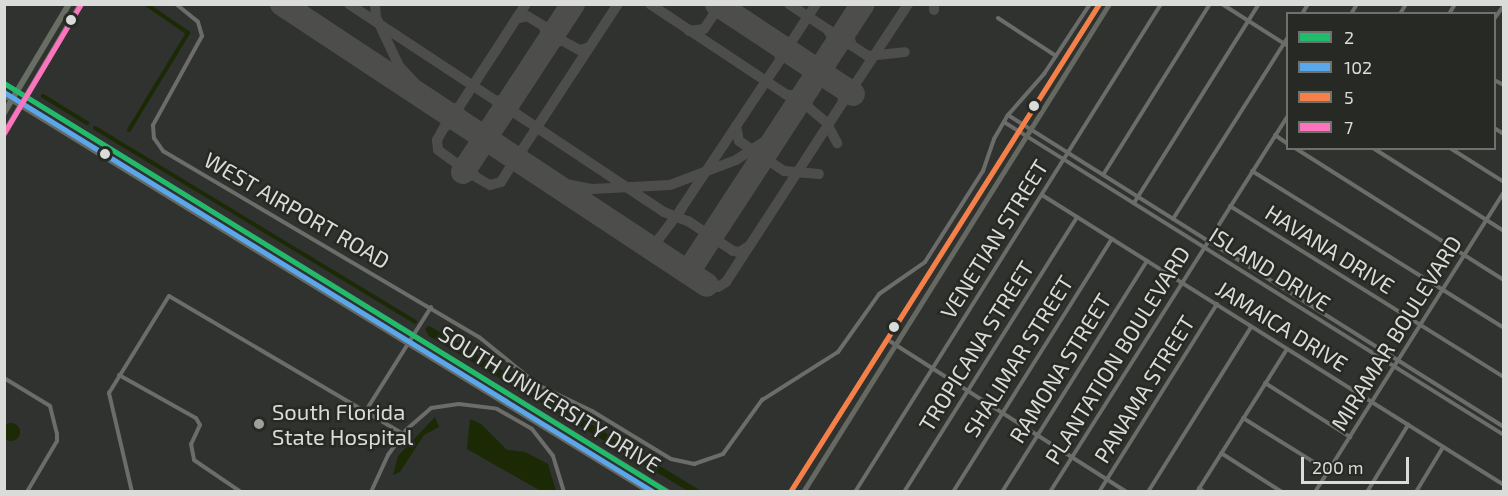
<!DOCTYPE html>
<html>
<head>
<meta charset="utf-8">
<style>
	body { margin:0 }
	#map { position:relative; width:1508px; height:496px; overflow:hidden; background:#30322f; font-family:"Exo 2",sans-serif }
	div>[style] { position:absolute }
	.water>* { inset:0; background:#1b2905 }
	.round { border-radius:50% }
	.canal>* { height:4px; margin:-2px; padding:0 2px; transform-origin:2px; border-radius:2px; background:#1b2905 }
	.taxiway>* { height:10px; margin:-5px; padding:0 5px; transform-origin:5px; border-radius:5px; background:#4d4e4c }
	.runway>* { height:24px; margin:-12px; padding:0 12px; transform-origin:12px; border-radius:12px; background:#4d4e4c }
	.minor>* { height:4px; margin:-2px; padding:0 2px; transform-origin:2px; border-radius:2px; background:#6c6d6a }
	.major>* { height:4.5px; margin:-2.25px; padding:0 2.25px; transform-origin:2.25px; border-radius:2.25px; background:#666962 }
	.highway>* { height:6px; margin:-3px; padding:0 3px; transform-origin:3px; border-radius:3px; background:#686e63 }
	.bus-1>* { height:4.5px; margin:-2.25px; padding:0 2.25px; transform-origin:2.25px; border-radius:2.25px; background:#20bc6c }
	.bus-2>* { height:4.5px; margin:-2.25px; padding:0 2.25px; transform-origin:2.25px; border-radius:2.25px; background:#5aa8eb }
	.bus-3>* { height:4.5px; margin:-2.25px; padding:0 2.25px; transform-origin:2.25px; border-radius:2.25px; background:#f78048 }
	.bus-4>* { height:4.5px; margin:-2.25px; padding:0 2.25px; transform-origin:2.25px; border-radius:2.25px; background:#fc73be }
	.dots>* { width:16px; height:16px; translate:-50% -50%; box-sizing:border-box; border:3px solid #272924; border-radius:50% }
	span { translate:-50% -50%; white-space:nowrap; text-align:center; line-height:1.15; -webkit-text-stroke:5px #272924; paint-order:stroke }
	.street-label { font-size:22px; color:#dadcd9 }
	.poi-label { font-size:22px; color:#dadcd9 }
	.left { translate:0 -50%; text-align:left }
	.frame { position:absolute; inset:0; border:6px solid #dadcd9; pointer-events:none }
	.legend { position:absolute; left:1286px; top:12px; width:210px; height:138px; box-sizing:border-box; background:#272924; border:2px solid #6f716c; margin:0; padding:8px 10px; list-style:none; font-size:18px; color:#dadcd9 }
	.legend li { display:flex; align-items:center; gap:12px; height:30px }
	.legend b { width:30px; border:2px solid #6f716c }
	.scale { position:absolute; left:1301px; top:457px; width:108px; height:27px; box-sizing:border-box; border:3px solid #dadcd9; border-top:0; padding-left:8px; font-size:18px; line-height:21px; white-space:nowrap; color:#dadcd9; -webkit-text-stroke:4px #272924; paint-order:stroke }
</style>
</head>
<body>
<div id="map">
	<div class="water">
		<div style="clip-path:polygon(428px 326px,433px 328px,701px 491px,688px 491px,429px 336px,425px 329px)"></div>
		<div style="clip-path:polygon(435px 417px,439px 427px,424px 435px,400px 472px,393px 475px,398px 456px)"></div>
		<div style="clip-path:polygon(470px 419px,481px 424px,507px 450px,525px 452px,548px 464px,556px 491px,541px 491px,467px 449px)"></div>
		<div class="round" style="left:2px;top:423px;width:18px;height:18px"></div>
	</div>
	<div class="canal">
		<div style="left:43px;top:96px;width:52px;rotate:31.5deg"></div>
		<div style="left:95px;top:128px;width:374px;rotate:31.2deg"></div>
		<div style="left:129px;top:130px;width:114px;rotate:-58.7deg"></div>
		<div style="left:188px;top:33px;width:51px;rotate:-145.4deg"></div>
	</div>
	<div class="taxiway">
		<div style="left:349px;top:4px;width:176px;rotate:33.4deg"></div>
		<div style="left:496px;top:101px;width:16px;rotate:-11deg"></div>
		<div style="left:512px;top:98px;width:15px;rotate:79deg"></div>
		<div style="left:515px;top:113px;width:179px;rotate:33.6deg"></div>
		<div style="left:664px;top:212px;width:26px;rotate:21deg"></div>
		<div style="left:688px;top:221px;width:54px;rotate:33.7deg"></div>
		<div style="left:733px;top:251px;width:7px;rotate:8deg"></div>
		<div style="left:740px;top:252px;width:11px;rotate:-34deg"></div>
		<div style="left:375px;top:4px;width:13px;rotate:86deg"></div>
		<div style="left:376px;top:17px;width:54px;rotate:64.9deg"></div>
		<div style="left:399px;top:66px;width:56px;rotate:47.2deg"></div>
		<div style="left:650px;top:4px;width:164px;rotate:33.6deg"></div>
		<div style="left:787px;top:95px;width:11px"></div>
		<div style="left:798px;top:95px;width:12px;rotate:-31deg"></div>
		<div style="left:808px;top:89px;width:18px;rotate:90deg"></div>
		<div style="left:808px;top:107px;width:23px;rotate:40deg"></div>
		<div style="left:826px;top:122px;width:24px;rotate:62deg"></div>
		<div style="left:789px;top:4px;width:95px;rotate:33.4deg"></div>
		<div style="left:868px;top:56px;width:37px;rotate:-6deg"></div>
		<div style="left:934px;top:4px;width:6px;rotate:90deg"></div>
		<div style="left:713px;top:15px;width:16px;rotate:-15deg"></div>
		<div style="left:728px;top:11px;width:8px;rotate:-120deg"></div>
		<div style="left:516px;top:19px;width:11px;rotate:-15deg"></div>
		<div style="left:527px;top:16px;width:26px;rotate:31deg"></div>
		<div style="left:549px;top:29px;width:11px;rotate:-22deg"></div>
		<div style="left:559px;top:25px;width:11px;rotate:90deg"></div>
		<div style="left:559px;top:36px;width:6px;rotate:51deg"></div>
		<div style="left:563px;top:41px;width:18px;rotate:29deg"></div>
		<div style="left:579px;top:50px;width:11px;rotate:-15deg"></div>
		<div style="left:544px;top:27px;width:16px;rotate:75deg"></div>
		<div style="left:548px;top:42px;width:15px;rotate:-4deg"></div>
		<div style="left:828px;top:30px;width:13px;rotate:61deg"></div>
		<div style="left:834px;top:41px;width:12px;rotate:104deg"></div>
		<div style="left:689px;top:31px;width:15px;rotate:-8deg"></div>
		<div style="left:704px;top:29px;width:18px;rotate:-56deg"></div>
		<div style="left:714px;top:14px;width:10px;rotate:-90deg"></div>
		<div style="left:852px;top:46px;width:15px;rotate:-106deg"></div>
		<div style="left:848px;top:32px;width:30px;rotate:-67deg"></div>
		<div style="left:443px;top:111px;width:16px;rotate:-14deg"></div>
		<div style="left:459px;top:107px;width:123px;rotate:-57deg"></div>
		<div style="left:443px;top:111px;width:12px;rotate:70deg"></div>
		<div style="left:447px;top:122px;width:21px;rotate:119deg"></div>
		<div style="left:437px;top:140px;width:10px;rotate:84deg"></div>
		<div style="left:438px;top:150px;width:24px;rotate:36deg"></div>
		<div style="left:457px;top:164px;width:14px;rotate:-12deg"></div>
		<div style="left:736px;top:126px;width:15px;rotate:79deg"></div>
		<div style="left:739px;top:141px;width:54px;rotate:33.7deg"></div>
		<div style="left:784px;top:171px;width:35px;rotate:5deg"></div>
		<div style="left:445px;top:127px;width:9px;rotate:-36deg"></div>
		<div style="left:452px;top:122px;width:9px;rotate:6deg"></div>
		<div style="left:461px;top:123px;width:16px;rotate:-97deg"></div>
		<div style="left:523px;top:149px;width:9px;rotate:103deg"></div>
		<div style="left:521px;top:158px;width:9px;rotate:58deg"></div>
		<div style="left:471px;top:161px;width:9px;rotate:96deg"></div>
		<div style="left:470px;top:170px;width:9px;rotate:49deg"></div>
		<div style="left:476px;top:177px;width:16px;rotate:30deg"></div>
		<div style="left:490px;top:185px;width:11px;rotate:-15deg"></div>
		<div style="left:501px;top:182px;width:19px;rotate:-58deg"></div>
		<div style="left:511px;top:166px;width:14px;rotate:-107deg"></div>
		<div style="left:507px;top:153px;width:15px;rotate:-11deg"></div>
		<div style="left:522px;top:150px;width:175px;rotate:-56.7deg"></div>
		<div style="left:538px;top:173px;width:25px;rotate:23deg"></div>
		<div style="left:561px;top:183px;width:32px;rotate:11deg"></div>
		<div style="left:592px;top:189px;width:78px;rotate:-2.9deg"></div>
		<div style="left:670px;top:185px;width:71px;rotate:-20.7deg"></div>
		<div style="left:736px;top:160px;width:37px;rotate:-33deg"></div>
		<div style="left:767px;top:140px;width:26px;rotate:-43deg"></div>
		<div style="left:659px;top:238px;width:11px;rotate:100deg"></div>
		<div style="left:657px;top:249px;width:12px;rotate:42deg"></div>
		<div style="left:647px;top:245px;width:12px;rotate:-24deg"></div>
		<div style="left:658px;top:240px;width:39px;rotate:-53deg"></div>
		<div style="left:681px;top:209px;width:179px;rotate:-56.4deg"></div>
		<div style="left:780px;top:60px;width:16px;rotate:-97deg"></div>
		<div style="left:778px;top:44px;width:14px;rotate:-12deg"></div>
		<div style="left:792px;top:41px;width:44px;rotate:-57deg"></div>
		<div style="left:707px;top:285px;width:11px;rotate:10deg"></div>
		<div style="left:718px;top:287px;width:9px;rotate:-32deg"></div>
		<div style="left:726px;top:282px;width:215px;rotate:-57deg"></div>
		<div style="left:843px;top:102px;width:16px;rotate:-94deg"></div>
		<div style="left:842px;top:86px;width:14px;rotate:-12deg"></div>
		<div style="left:856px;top:83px;width:95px;rotate:-56.6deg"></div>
	</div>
	<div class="runway">
		<div style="left:282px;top:4px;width:509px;rotate:33.47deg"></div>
		<div style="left:717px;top:4px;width:163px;rotate:33.5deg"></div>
		<div style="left:463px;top:172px;width:201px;rotate:-56.8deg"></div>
		<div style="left:688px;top:272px;width:320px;rotate:-56.9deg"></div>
	</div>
	<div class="minor">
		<div style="left:176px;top:4px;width:28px;rotate:39deg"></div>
		<div style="left:198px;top:22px;width:15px;rotate:74deg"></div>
		<div style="left:202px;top:36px;width:102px;rotate:118.8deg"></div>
		<div style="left:153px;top:125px;width:13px;rotate:86deg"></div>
		<div style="left:154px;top:138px;width:16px;rotate:55deg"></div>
		<div style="left:163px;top:151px;width:367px;rotate:30.5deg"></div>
		<div style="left:479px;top:337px;width:76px;rotate:39.1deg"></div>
		<div style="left:538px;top:385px;width:60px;rotate:25.7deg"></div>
		<div style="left:592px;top:411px;width:92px;rotate:31.3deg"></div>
		<div style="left:671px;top:459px;width:24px;rotate:12deg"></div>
		<div style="left:694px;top:464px;width:31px;rotate:-19deg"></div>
		<div style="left:723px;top:454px;width:67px;rotate:-54.2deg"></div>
		<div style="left:762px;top:400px;width:90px;rotate:-32.3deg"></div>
		<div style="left:838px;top:352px;width:71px;rotate:-54.7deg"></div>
		<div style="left:879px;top:294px;width:56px;rotate:-34.8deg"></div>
		<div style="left:925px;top:262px;width:108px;rotate:-57.5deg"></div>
		<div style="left:983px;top:171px;width:34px;rotate:-71deg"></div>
		<div style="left:994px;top:139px;width:28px;rotate:-60deg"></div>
		<div style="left:1008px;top:115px;width:55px;rotate:-48.7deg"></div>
		<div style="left:1044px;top:74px;width:84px;rotate:-56.7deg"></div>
		<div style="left:1222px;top:4px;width:78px;rotate:32.5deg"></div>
		<div style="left:1302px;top:14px;width:12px;rotate:-59deg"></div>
		<div style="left:1351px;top:14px;width:12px;rotate:-59deg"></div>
		<div style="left:1400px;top:14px;width:12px;rotate:-59deg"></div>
		<div style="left:1449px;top:14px;width:12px;rotate:-59deg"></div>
		<div style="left:998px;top:18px;width:69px;rotate:33.2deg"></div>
		<div style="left:1494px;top:19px;width:17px;rotate:-54deg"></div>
		<div style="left:1494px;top:80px;width:11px;rotate:27deg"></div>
		<div style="left:1008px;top:115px;width:586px;rotate:32.17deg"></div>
		<div style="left:1004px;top:122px;width:590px;rotate:32.05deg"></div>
		<div style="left:1494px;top:128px;width:12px;rotate:31deg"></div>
		<div style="left:1275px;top:135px;width:16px;rotate:35deg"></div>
		<div style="left:1295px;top:148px;width:247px;rotate:32.3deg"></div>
		<div style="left:1373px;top:148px;width:155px;rotate:32.4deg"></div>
		<div style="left:1450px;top:148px;width:64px;rotate:32.2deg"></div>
		<div style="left:1252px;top:171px;width:297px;rotate:31.9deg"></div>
		<div style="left:1103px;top:175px;width:202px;rotate:-58deg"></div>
		<div style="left:1042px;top:195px;width:545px;rotate:32.12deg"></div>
		<div style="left:1134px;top:203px;width:235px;rotate:-57.9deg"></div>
		<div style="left:1230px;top:206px;width:323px;rotate:32deg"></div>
		<div style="left:1173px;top:219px;width:215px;rotate:-57.7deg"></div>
		<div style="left:888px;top:340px;width:283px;rotate:32.5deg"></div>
		<div style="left:119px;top:375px;width:88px;rotate:29.2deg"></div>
		<div style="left:196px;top:418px;width:8px;rotate:60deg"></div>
		<div style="left:200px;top:425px;width:21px;rotate:115deg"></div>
		<div style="left:191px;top:444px;width:16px;rotate:79deg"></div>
		<div style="left:194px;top:460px;width:57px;rotate:34.2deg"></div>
		<div style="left:4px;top:378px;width:54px;rotate:31.3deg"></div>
		<div style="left:50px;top:406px;width:29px;rotate:76deg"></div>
		<div style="left:57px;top:434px;width:7px;rotate:90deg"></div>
		<div style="left:57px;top:441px;width:59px;rotate:120.5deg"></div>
		<div style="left:1265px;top:383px;width:101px;rotate:32.4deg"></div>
		<div style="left:365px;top:412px;width:124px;rotate:-57.8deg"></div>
		<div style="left:1243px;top:418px;width:100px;rotate:31.9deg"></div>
		<div style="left:1221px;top:453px;width:72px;rotate:32.6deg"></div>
		<div style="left:1199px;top:488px;width:6px;rotate:39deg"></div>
		<div style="left:132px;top:492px;width:102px;rotate:-103.1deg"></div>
		<div style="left:109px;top:393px;width:114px;rotate:-58.3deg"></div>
		<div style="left:169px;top:296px;width:272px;rotate:30.5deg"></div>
		<div style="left:371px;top:492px;width:41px;rotate:-65.3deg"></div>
		<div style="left:388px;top:455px;width:31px;rotate:-54deg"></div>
		<div style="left:406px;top:430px;width:33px;rotate:-41deg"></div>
		<div style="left:431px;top:408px;width:28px;rotate:-8deg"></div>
		<div style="left:459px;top:404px;width:38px;rotate:7deg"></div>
		<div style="left:497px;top:409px;width:40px;rotate:29.7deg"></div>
		<div style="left:532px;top:429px;width:34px;rotate:52deg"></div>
		<div style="left:553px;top:456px;width:38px;rotate:73deg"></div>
		<div style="left:855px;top:492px;width:576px;rotate:-57.91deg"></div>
		<div style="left:904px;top:492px;width:325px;rotate:-57.8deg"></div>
		<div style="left:953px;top:492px;width:299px;rotate:-57.9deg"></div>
		<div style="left:1002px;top:492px;width:273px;rotate:-57.9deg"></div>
		<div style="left:1050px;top:492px;width:446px;rotate:-57.7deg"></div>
		<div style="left:1099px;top:492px;width:222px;rotate:-57.9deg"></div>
		<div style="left:1148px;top:492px;width:195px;rotate:-58deg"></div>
		<div style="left:1197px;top:492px;width:169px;rotate:-57.8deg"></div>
		<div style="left:1315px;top:492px;width:355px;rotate:-57.8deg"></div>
		<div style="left:1367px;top:492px;width:79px;rotate:-58.5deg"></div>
		<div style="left:1416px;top:492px;width:52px;rotate:-59deg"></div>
	</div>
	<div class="major">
		<div style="left:4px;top:83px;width:781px;rotate:31.59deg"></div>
		<div style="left:4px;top:95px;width:758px;rotate:31.57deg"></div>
		<div style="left:790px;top:492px;width:578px;rotate:-57.66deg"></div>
		<div style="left:803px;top:492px;width:576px;rotate:-57.91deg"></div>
	</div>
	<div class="highway">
		<div style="left:4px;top:113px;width:127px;rotate:-59.2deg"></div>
		<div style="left:4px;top:134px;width:151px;rotate:-59.4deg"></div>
	</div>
	<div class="bus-1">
		<div style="left:4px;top:83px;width:780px;rotate:31.63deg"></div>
	</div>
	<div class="bus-2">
		<div style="left:4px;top:92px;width:763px;rotate:31.61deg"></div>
	</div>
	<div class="bus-3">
		<div style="left:790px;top:492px;width:578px;rotate:-57.66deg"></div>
	</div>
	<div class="bus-4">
		<div style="left:4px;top:133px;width:150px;rotate:-59.2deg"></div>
	</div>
	<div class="dots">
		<div style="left:71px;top:20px;background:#dadcd9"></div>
		<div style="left:1034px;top:106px;background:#dadcd9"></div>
		<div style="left:105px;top:154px;background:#dadcd9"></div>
		<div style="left:894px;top:327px;background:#dadcd9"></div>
		<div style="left:259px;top:424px;background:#9ea09e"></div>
	</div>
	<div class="street-label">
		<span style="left:297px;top:210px;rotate:30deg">WEST AIRPORT ROAD</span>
		<span style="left:994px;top:239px;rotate:-58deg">VENETIAN STREET</span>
		<span style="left:1330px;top:249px;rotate:32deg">HAVANA DRIVE</span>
		<span style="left:1270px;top:269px;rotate:32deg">ISLAND DRIVE</span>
		<span style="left:1282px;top:326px;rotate:32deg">JAMAICA DRIVE</span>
		<span style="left:1396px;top:333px;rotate:-58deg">MIRAMAR BOULEVARD</span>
		<span style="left:976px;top:346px;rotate:-58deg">TROPICANA STREET</span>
		<span style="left:1117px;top:355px;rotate:-58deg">PLANTATION BOULEVARD</span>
		<span style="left:1018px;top:356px;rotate:-58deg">SHALIMAR STREET</span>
		<span style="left:1060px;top:368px;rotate:-58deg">RAMONA STREET</span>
		<span style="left:1144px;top:389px;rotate:-58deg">PANAMA STREET</span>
		<span style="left:550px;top:399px;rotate:32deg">SOUTH UNIVERSITY DRIVE</span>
	</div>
	<div class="poi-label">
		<span class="left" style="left:272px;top:424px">South Florida<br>State Hospital</span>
	</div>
	<div class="frame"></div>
	<ul class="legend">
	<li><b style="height:8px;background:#20bc6c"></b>2</li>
	<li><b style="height:8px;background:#5aa8eb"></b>102</li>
	<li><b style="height:8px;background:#f78048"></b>5</li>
	<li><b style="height:8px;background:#fc73be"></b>7</li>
	</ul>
	<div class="scale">200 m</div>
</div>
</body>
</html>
